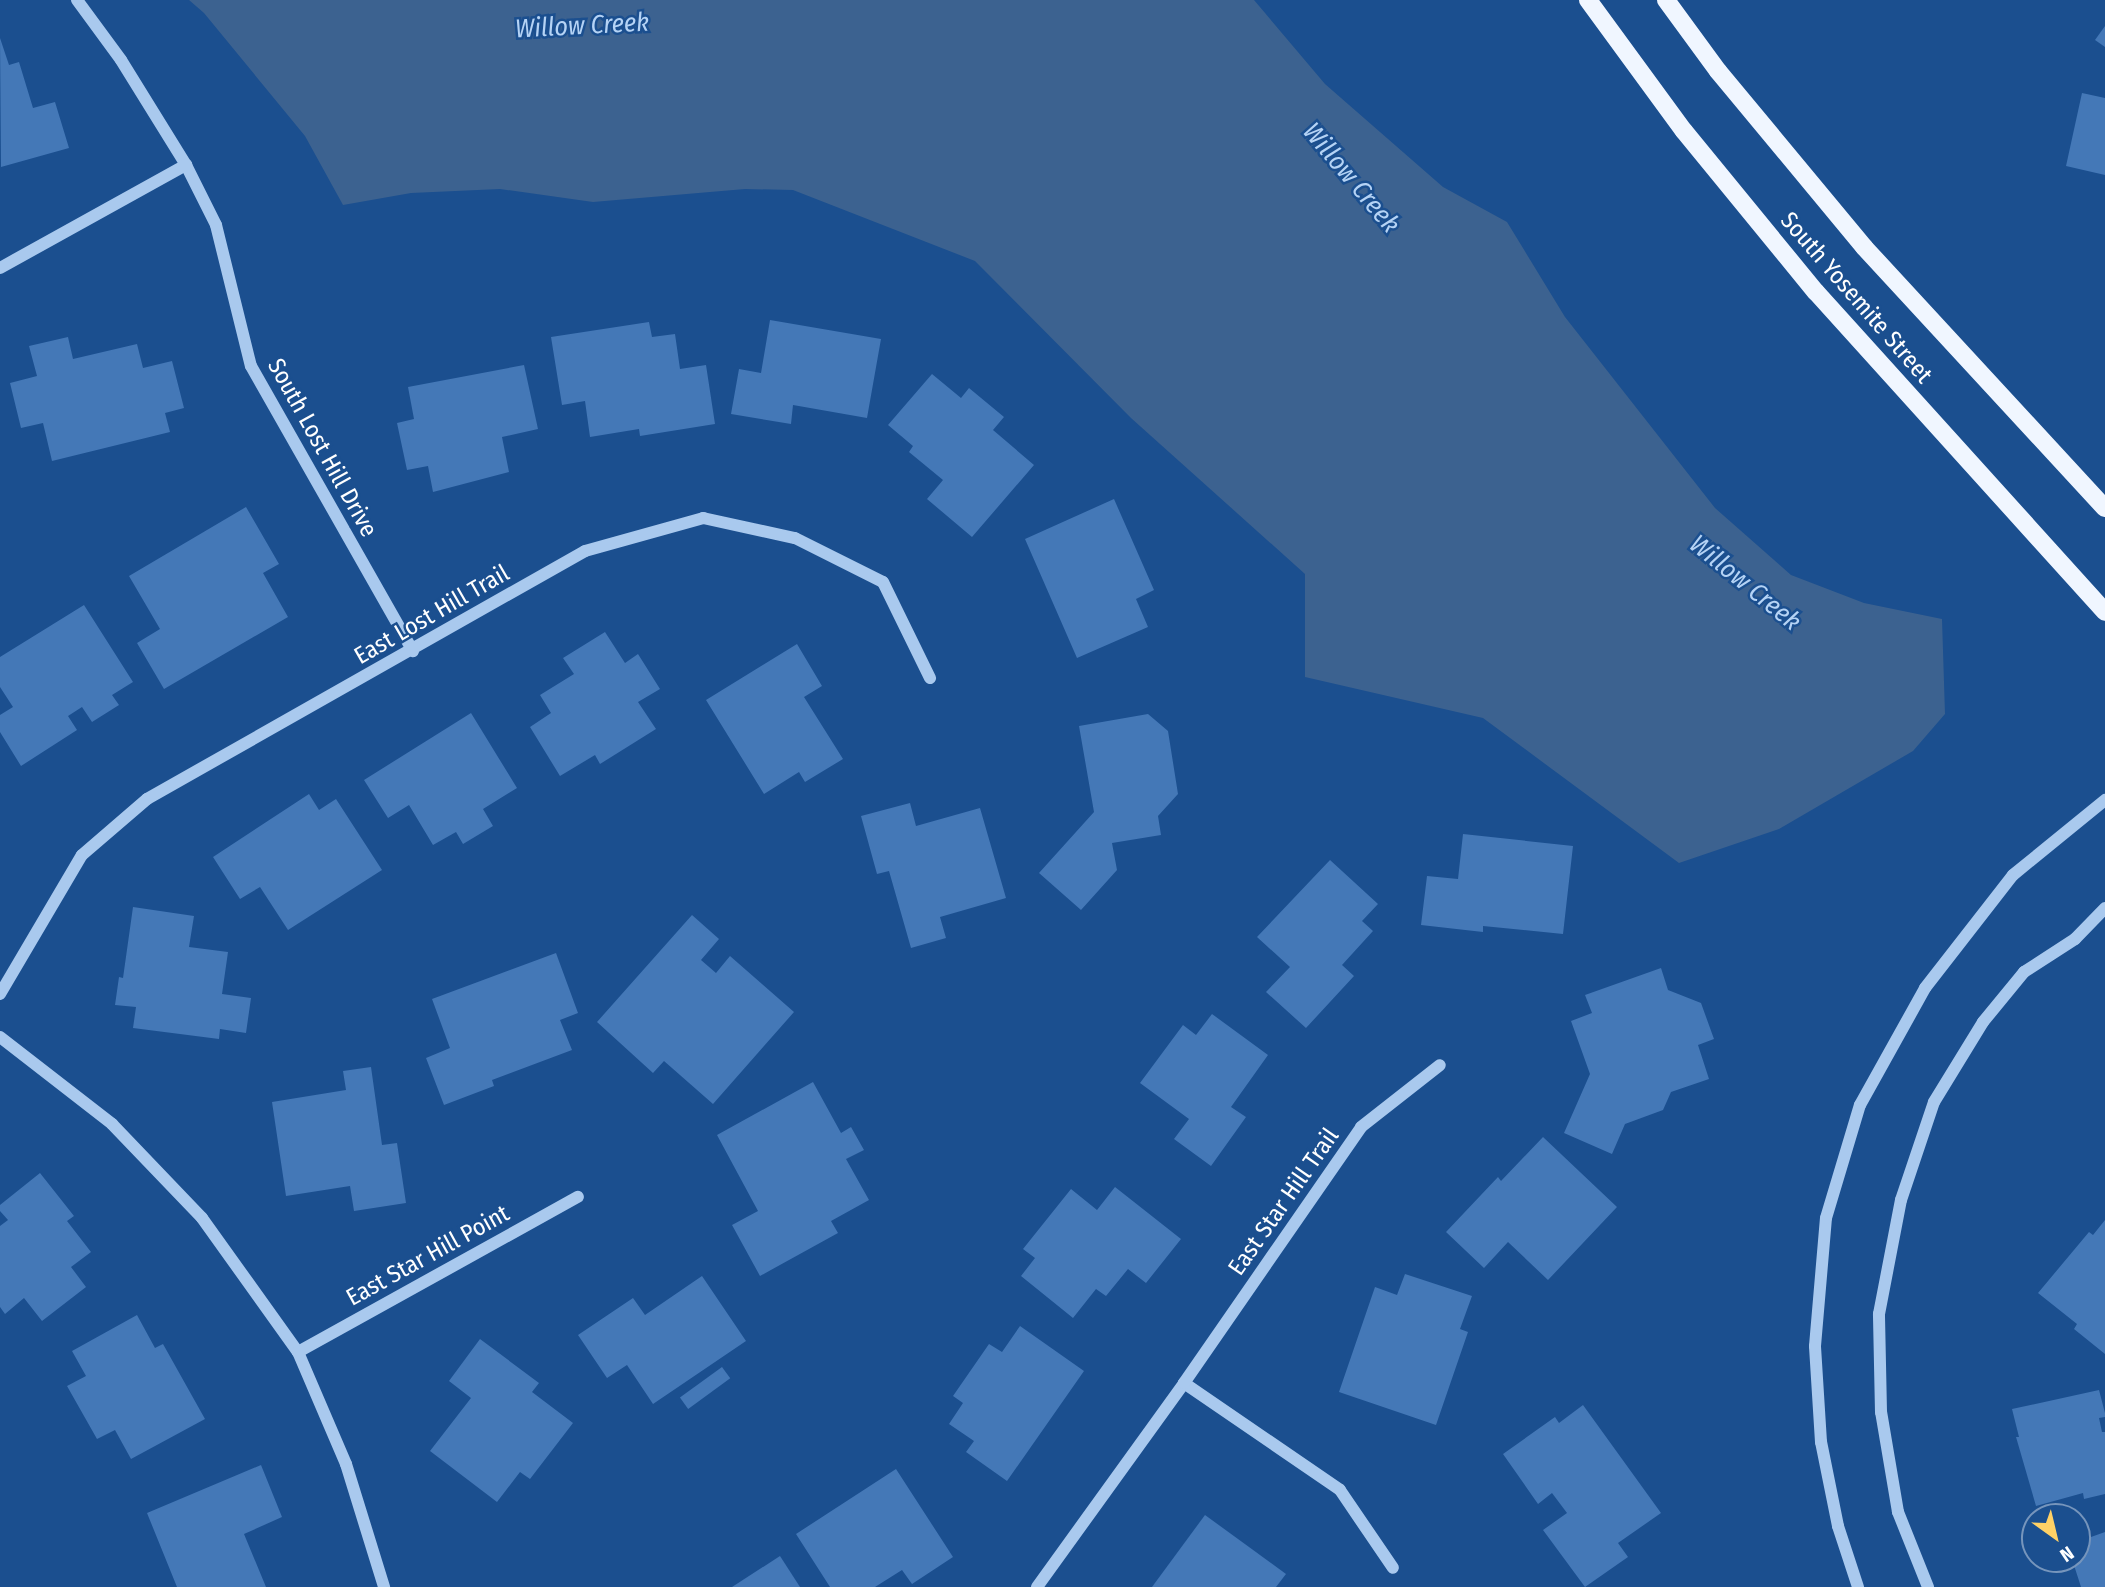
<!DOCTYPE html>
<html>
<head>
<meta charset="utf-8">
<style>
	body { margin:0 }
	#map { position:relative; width:2105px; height:1587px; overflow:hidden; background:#1b4f8f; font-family:"Fira Sans Condensed",sans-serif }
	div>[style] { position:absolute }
	.water>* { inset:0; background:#3c6290 }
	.building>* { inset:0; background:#4478b7; transform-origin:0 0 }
	.minor>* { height:12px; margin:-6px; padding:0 6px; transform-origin:6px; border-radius:6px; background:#a9c9ee }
	.major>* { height:18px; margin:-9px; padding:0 9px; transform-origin:9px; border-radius:9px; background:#f0f6ff }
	span { translate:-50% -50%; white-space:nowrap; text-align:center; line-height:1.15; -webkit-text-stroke:5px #1b4f8f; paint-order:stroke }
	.street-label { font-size:24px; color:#fff }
	.water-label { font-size:26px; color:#b5d3f5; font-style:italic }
	.north { position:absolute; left:2021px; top:1503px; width:70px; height:70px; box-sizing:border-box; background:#1b4f8f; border:2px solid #7695bc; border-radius:50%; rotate:146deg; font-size:19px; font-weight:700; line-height:28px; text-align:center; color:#fff }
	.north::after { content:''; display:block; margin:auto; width:24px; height:32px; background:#ffd166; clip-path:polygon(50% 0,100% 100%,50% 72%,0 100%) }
</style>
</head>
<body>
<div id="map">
	<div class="water">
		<div style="clip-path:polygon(189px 0,1254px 0,1325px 84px,1443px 187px,1507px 222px,1565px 317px,1715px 508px,1791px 575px,1864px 603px,1942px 619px,1945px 714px,1913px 751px,1779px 829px,1679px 863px,1483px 718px,1305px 677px,1305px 574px,1131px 418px,975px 261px,793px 190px,745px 189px,593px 202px,500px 189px,411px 193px,343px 205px,305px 136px,204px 13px)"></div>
	</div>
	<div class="building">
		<div style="clip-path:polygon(2105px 26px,2105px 47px,2095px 40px)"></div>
		<div style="clip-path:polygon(0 38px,9px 65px,19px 62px,33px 108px,55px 102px,69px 148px,1px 167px)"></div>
		<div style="clip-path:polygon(2082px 93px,2105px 98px,2105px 175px,2066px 166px)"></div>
		<div style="clip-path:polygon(770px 320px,881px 339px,867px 418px,793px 405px,791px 424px,731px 414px,739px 369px,761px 373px)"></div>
		<div style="clip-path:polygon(649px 322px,652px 337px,675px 334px,680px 369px,706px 365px,715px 424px,640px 436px,639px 429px,590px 437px,585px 401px,562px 405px,551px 337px)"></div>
		<div style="clip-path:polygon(68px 337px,73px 359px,137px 344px,143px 368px,172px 361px,184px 408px,165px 413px,170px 432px,52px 461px,43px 423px,21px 428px,10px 383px,37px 376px,29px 346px)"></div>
		<div style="clip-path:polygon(524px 365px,538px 429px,502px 437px,509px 472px,433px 492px,428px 466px,407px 470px,397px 423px,414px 419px,408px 387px)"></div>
		<div style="clip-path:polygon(932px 374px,961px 398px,969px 388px,1004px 417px,993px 430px,1034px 465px,972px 537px,927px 499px,943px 480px,909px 452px,913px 446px,888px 425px)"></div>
		<div style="clip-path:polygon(1114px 499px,1154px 590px,1136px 599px,1148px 627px,1077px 658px,1025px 539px)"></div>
		<div style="clip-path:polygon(246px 507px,279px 564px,263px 573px,288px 617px,164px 689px,137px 643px,160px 629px,129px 576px)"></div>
		<div style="clip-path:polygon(84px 605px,133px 682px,112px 695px,119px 705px,92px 722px,82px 707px,68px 716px,77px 730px,21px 766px,0 732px,0 715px,13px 707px,0 687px,0 657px)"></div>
		<div style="clip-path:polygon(605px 632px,625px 663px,638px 654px,660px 689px,638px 702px,656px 729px,600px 764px,595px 755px,560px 776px,530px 727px,551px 713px,540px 695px,574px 674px,563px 658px)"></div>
		<div style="clip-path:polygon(797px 644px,822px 686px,804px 697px,843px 759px,805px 782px,799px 772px,764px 794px,706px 700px)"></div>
		<div style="clip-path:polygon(471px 713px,517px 788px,483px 809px,493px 826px,463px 844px,456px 832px,433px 845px,409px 805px,388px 818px,364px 780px)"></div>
		<div style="clip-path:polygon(1148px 714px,1168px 731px,1178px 794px,1158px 816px,1161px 835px,1112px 843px,1117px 870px,1081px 910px,1039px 873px,1094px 812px,1079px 726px)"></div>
		<div style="clip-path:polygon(309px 794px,319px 810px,336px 799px,382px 870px,288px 930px,260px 887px,240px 899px,213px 857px)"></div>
		<div style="clip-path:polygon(910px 803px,916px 826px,980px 808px,1006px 898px,940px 917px,946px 938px,911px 948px,889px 871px,877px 874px,861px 816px)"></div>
		<div style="clip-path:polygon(1463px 834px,1573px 846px,1563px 934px,1483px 926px,1483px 932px,1421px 925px,1427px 876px,1458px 879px)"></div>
		<div style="clip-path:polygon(1330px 860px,1378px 904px,1362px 921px,1373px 931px,1342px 965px,1354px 976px,1306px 1028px,1266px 992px,1290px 967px,1257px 937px)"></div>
		<div style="clip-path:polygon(133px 907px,194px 916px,189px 947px,228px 952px,222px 994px,251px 998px,246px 1033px,220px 1029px,219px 1039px,133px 1028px,136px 1007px,115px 1005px,119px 977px,123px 978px)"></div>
		<div style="clip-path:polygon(692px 915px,719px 939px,701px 960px,716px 973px,730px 956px,794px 1012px,713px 1104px,664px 1061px,653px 1073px,597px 1022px)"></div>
		<div style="clip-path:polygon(556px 953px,578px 1013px,560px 1020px,572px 1050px,492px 1080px,494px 1086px,444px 1105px,426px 1058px,450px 1048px,432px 999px)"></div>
		<div style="clip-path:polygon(1661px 968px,1668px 990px,1701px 1003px,1714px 1039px,1698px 1045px,1709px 1079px,1671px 1092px,1663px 1110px,1625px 1124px,1612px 1154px,1564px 1133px,1590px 1074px,1571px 1021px,1592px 1013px,1585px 995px)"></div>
		<div style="clip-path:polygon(1212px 1014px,1268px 1055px,1231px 1107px,1246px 1117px,1211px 1166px,1174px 1139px,1189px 1119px,1140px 1083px,1183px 1025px,1196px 1035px)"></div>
		<div style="clip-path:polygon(371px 1067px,382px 1145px,397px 1143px,406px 1203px,354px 1211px,350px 1186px,286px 1196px,272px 1102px,346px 1090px,343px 1071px)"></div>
		<div style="clip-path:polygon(813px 1082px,841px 1133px,851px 1127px,864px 1150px,846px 1159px,869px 1200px,831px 1221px,838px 1233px,760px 1276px,732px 1225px,758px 1211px,717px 1135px)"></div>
		<div style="clip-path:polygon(1543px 1137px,1617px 1207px,1548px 1280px,1508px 1242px,1484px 1268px,1446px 1232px,1498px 1177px,1501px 1181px)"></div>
		<div style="clip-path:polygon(40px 1173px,74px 1216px,67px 1221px,91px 1252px,71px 1267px,86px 1287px,42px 1321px,24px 1298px,5px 1314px,0 1307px,0 1226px,8px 1220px,0 1211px,0 1205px)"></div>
		<div style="clip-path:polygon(1115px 1187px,1181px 1239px,1146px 1283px,1128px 1269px,1106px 1296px,1096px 1289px,1073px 1318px,1021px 1276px,1035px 1258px,1023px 1249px,1071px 1189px,1097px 1210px)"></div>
		<div style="clip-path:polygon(2105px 1220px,2105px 1354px,2074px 1329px,2077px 1324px,2038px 1293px,2089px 1232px,2093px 1235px)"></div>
		<div style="clip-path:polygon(1405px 1274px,1472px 1296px,1460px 1329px,1468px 1332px,1436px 1425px,1339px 1392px,1375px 1287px,1397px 1295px)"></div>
		<div style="clip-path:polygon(702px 1276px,746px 1341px,653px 1404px,627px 1365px,607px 1378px,578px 1335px,633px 1298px,645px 1315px)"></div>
		<div style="clip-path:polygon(137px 1315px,155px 1348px,163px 1344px,205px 1419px,131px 1459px,115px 1430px,97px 1439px,67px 1386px,86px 1376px,72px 1351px)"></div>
		<div style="clip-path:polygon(1020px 1326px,1084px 1371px,1007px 1481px,966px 1452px,974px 1441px,949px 1424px,963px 1403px,953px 1396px,989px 1344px,1002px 1352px)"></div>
		<div style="clip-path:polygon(480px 1339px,539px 1383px,532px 1392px,573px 1423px,530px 1479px,520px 1472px,497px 1502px,430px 1451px,471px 1398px,449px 1381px)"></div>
		<div style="left:722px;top:1367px;width:14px;height:52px;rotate:54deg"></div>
		<div style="clip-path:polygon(2099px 1390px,2105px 1413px,2105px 1417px,2099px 1418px,2102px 1432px,2105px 1432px,2105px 1494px,2084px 1499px,2083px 1493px,2036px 1506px,2016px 1437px,2019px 1437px,2012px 1409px)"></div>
		<div style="clip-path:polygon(1583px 1405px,1661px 1513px,1618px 1543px,1628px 1557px,1585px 1587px,1543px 1530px,1567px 1513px,1552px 1493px,1538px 1504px,1503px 1454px,1555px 1417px,1559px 1423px)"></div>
		<div style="clip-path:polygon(261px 1465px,282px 1517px,244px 1534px,266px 1587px,177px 1587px,147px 1513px)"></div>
		<div style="clip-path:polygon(896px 1469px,953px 1557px,912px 1584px,902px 1570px,875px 1587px,830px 1587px,796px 1534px)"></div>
		<div style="clip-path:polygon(1205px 1515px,1286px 1574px,1276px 1587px,1152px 1587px)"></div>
		<div style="clip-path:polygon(2105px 1532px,2105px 1587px,2081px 1587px,2072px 1559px,2077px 1559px,2077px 1542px)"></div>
		<div style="clip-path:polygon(780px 1556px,800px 1587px,732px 1587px)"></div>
	</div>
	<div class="minor">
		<div style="left:77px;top:0;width:74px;rotate:53.7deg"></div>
		<div style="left:121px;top:60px;width:123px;rotate:58.2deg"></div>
		<div style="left:186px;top:165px;width:67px;rotate:63.4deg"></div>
		<div style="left:216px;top:225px;width:145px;rotate:76.1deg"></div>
		<div style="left:251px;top:366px;width:328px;rotate:60.4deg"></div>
		<div style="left:0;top:268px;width:213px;rotate:-29deg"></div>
		<div style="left:0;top:994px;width:161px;rotate:-59.5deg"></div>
		<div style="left:82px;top:855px;width:86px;rotate:-40.7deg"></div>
		<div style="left:147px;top:799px;width:503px;rotate:-29.52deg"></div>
		<div style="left:585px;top:551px;width:123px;rotate:-15.6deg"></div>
		<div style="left:703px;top:518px;width:94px;rotate:12.3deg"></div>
		<div style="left:795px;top:538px;width:98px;rotate:26.6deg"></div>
		<div style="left:883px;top:582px;width:107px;rotate:63.9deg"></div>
		<div style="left:0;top:1037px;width:142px;rotate:37.8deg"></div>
		<div style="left:112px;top:1124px;width:130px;rotate:46.2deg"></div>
		<div style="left:202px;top:1218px;width:165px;rotate:54.4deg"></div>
		<div style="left:298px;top:1352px;width:122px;rotate:66.8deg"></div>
		<div style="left:346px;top:1464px;width:129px;rotate:72.8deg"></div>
		<div style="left:298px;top:1352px;width:320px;rotate:-29deg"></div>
		<div style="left:1184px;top:1383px;width:189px;rotate:34.4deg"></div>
		<div style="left:1340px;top:1490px;width:94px;rotate:55.8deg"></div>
		<div style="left:1037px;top:1587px;width:251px;rotate:-54.2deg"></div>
		<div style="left:1184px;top:1383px;width:311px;rotate:-55.3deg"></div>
		<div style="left:1361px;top:1127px;width:100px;rotate:-38.1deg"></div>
		<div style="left:1858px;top:1587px;width:64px;rotate:-108.2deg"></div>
		<div style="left:1838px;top:1526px;width:86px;rotate:-101.4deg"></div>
		<div style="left:1821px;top:1442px;width:96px;rotate:-93.6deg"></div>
		<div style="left:1815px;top:1346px;width:128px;rotate:-85.1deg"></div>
		<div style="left:1826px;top:1218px;width:118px;rotate:-73.3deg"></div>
		<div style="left:1860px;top:1105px;width:134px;rotate:-60.9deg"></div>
		<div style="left:1925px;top:988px;width:143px;rotate:-52.1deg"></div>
		<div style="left:2013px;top:875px;width:119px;rotate:-39.2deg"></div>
		<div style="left:1928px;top:1587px;width:81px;rotate:-111.8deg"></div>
		<div style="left:1898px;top:1512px;width:101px;rotate:-99.6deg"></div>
		<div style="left:1881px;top:1412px;width:98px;rotate:-91.2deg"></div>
		<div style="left:1879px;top:1314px;width:116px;rotate:-79.1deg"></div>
		<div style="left:1901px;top:1200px;width:103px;rotate:-71.4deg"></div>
		<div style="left:1934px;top:1102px;width:94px;rotate:-58.5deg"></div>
		<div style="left:1983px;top:1022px;width:65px;rotate:-50.6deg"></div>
		<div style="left:2024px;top:972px;width:61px;rotate:-32.9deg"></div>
		<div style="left:2075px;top:939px;width:43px;rotate:-45.9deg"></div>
	</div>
	<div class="major">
		<div style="left:1588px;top:0;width:162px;rotate:53.8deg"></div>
		<div style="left:1684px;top:131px;width:208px;rotate:50.7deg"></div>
		<div style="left:1816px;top:292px;width:431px;rotate:47.9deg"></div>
		<div style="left:1666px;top:0;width:88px;rotate:53.8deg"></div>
		<div style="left:1718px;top:71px;width:229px;rotate:50.3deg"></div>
		<div style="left:1864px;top:247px;width:355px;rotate:47.3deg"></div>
	</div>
	<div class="street-label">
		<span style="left:1856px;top:298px;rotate:49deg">South Yosemite Street</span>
		<span style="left:322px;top:448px;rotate:61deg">South Lost Hill Drive</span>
		<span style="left:432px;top:615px;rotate:-30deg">East Lost Hill Trail</span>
		<span style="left:1284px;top:1202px;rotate:-55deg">East Star Hill Trail</span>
		<span style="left:428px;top:1256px;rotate:-29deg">East Star Hill Point</span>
	</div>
	<div class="water-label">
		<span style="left:582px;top:26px;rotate:-3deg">Willow Creek</span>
		<span style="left:1351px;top:178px;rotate:50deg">Willow Creek</span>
		<span style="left:1745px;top:583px;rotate:39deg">Willow Creek</span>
	</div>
	<div class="north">N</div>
</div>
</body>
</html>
